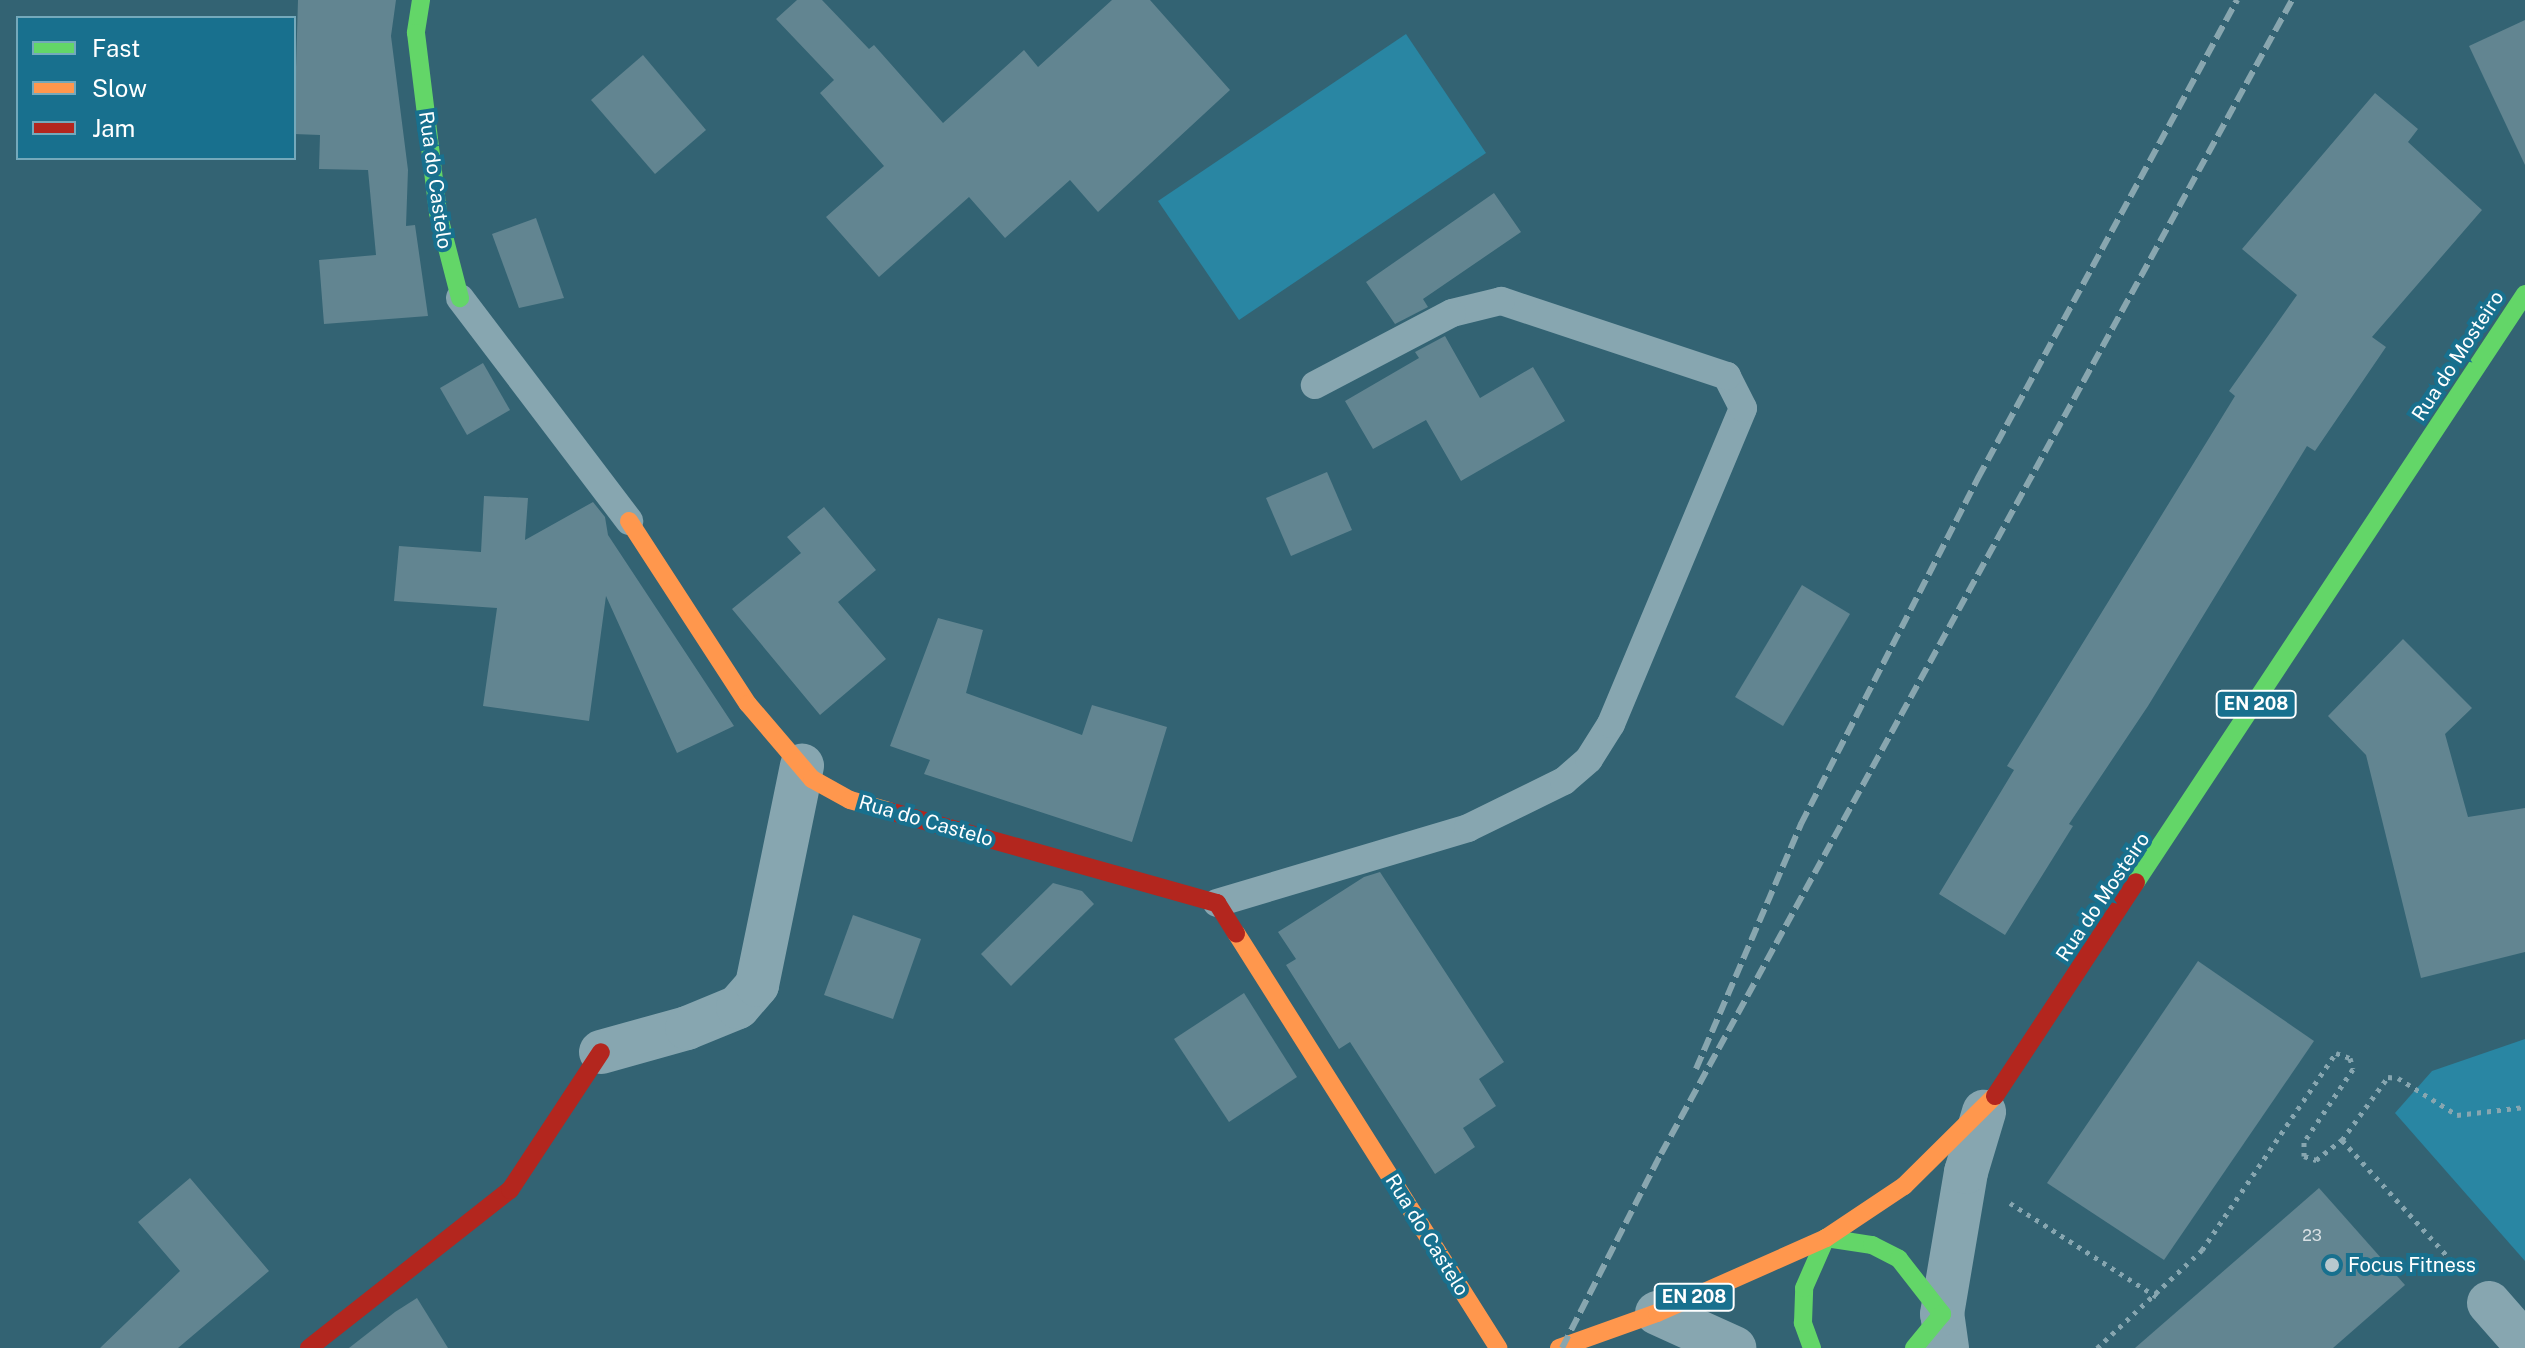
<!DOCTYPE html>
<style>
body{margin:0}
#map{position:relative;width:2525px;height:1348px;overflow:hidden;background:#336373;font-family:"Public Sans",sans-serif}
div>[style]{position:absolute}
.green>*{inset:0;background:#2986a3}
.building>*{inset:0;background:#628591}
.path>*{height:5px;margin-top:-2.5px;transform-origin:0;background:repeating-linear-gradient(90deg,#87a6b0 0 4px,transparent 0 10px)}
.lane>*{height:28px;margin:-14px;padding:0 14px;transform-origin:14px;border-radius:14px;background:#87a6b0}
.street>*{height:44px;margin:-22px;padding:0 22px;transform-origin:22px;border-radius:22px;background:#87a6b0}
.fast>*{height:18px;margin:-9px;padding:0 9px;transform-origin:9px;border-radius:9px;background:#63d668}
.slow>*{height:18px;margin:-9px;padding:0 9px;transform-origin:9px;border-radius:9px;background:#ff974d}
.jam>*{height:18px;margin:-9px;padding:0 9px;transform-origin:9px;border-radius:9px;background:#b3261e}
.rail>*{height:6px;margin-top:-3px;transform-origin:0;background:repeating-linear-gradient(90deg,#88a6af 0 14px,transparent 0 20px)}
.dots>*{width:22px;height:22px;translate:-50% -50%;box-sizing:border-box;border:4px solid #18708e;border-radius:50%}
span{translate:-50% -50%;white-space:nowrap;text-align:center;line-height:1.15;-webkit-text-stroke:8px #18708e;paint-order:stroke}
.number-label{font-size:16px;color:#d8e0e4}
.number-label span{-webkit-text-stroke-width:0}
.shield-label span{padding:2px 6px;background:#18708e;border:2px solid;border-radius:6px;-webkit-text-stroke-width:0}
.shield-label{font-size:18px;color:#fff;font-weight:700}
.street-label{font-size:20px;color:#fff}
.poi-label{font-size:20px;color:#fff}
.left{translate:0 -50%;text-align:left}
.legend{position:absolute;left:16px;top:16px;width:280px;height:144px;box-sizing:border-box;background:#18708e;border:2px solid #74a9bb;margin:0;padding:10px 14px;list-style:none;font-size:24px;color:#fff}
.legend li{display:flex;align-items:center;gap:16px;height:40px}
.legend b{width:40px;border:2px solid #74a9bb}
</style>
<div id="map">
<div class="green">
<i style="clip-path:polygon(1406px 34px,1486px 153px,1239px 320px,1158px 201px)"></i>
<i style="clip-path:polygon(2525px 1039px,2525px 1261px,2395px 1113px,2432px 1071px)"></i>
</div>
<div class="building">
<i style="clip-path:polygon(298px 0,396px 0,391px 36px,408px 170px,406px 226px,415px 225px,428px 316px,324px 324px,319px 260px,376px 255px,368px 170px,319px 169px,320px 135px,294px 134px)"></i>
<i style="clip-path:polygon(797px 0,822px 0,869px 49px,874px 45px,943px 123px,1024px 50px,1038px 67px,1112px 0,1150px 0,1230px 90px,1098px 212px,1070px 180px,1005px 238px,969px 197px,879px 277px,826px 217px,884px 166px,820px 93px,834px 80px,776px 19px)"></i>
<i style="clip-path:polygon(2525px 20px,2525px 165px,2469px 46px)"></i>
<i style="clip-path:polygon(643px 55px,706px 130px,655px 174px,591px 100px)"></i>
<i style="clip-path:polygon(2375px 93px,2418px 129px,2408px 142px,2482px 210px,2372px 337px,2386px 347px,2315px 451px,2307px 446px,2148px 706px,2069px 824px,2073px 826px,2005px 935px,1939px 894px,2014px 770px,2007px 766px,2235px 396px,2229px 391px,2297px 295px,2242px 249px)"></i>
<i style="clip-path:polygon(1494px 193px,1521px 232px,1423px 299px,1428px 307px,1395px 324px,1366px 282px)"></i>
<i style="clip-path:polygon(536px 218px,564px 298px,519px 308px,492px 234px)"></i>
<i style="clip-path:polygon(1445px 336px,1480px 398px,1533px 367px,1565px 421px,1461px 481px,1426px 420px,1373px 449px,1345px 401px,1419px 358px,1415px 352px)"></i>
<i style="clip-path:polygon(483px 363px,510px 410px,467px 435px,440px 388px)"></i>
<i style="clip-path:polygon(1327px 472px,1352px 530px,1291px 556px,1266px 498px)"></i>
<i style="clip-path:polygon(484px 496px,528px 498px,525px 540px,593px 502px,605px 517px,608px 535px,734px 726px,677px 753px,606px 596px,589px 721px,483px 706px,497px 608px,394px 601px,399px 546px,481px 552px)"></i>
<i style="clip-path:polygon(824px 507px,876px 570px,838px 602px,886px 659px,820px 715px,732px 609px,801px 553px,787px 537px)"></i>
<i style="clip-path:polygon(1802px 585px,1850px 614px,1783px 726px,1735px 697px)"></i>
<i style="clip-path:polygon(938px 618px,983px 630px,966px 693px,1082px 735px,1092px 705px,1167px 727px,1132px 842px,924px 774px,930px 760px,890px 746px)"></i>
<i style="clip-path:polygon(2403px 639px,2472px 708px,2445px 734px,2468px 817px,2525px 808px,2525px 952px,2421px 978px,2366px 755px,2328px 716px)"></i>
<i style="clip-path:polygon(1380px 872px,1504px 1062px,1479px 1079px,1496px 1106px,1463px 1128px,1475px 1147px,1435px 1174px,1350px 1042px,1339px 1049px,1286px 965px,1296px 959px,1278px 932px,1364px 877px)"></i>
<i style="clip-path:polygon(1053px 883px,1082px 891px,1094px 904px,1011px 986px,981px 954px)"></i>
<i style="clip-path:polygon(853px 915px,921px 939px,893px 1019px,824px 995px)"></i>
<i style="clip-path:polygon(2198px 961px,2314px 1041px,2164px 1260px,2047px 1183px)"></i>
<i style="clip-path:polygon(1244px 993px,1297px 1077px,1229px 1122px,1174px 1039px)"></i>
<i style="clip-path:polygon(190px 1178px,269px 1271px,178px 1348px,100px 1348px,180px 1271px,138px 1222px)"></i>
<i style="clip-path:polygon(2319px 1188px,2405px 1285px,2333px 1348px,2135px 1348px)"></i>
<i style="clip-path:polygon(417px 1298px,448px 1348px,349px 1348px,395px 1312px)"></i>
</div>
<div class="path">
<i style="left:2342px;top:1140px;width:78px;rotate:-53.9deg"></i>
<i style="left:2388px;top:1077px;width:10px;rotate:6deg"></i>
<i style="left:2398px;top:1078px;width:70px;rotate:32.1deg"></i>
<i style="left:2457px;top:1115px;width:68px;rotate:-6.7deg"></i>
<i style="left:2010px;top:1203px;width:174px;rotate:32.6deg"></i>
<i style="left:2097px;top:1348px;width:144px;rotate:-43deg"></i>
<i style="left:2202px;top:1250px;width:238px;rotate:-55.8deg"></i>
<i style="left:2336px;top:1053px;width:15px;rotate:20deg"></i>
<i style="left:2350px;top:1058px;width:11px;rotate:75deg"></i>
<i style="left:2353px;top:1069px;width:88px;rotate:123.9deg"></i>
<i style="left:2304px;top:1142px;width:14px;rotate:90deg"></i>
<i style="left:2304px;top:1156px;width:13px;rotate:18deg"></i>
<i style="left:2316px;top:1160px;width:33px;rotate:-38deg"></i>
<i style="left:2342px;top:1140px;width:171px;rotate:47.8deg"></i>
</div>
<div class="lane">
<i style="left:460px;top:298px;width:280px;rotate:52.8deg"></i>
<i style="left:1217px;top:903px;width:262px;rotate:-16.6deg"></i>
<i style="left:1468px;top:828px;width:107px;rotate:-26.1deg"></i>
<i style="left:1564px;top:781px;width:33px;rotate:-41deg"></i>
<i style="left:1589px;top:759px;width:41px;rotate:-57.8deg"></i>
<i style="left:1611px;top:724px;width:342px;rotate:-67.3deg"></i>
<i style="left:1743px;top:408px;width:36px;rotate:-117deg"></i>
<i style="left:1727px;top:376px;width:238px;rotate:-161.6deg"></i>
<i style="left:1501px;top:301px;width:50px;rotate:166.2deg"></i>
<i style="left:1452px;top:313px;width:155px;rotate:152.3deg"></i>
</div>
<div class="street">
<i style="left:601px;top:1052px;width:89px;rotate:-15.6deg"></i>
<i style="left:687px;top:1028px;width:55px;rotate:-22.4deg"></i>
<i style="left:738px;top:1007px;width:29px;rotate:-49deg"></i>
<i style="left:757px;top:985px;width:224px;rotate:-78.4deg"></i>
<i style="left:2489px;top:1303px;width:55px;rotate:48.7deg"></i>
<i style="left:1657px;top:1313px;width:85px;rotate:24.4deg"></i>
<i style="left:1947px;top:1348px;width:34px;rotate:-98deg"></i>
<i style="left:1942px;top:1314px;width:144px;rotate:-80.4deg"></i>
<i style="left:1966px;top:1172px;width:63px;rotate:-73.3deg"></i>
</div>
<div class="fast">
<i style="left:421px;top:0;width:33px;rotate:99deg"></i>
<i style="left:416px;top:33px;width:181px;rotate:83deg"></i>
<i style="left:438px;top:213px;width:88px;rotate:75.5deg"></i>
<i style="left:2136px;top:882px;width:705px;rotate:-56.51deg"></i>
<i style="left:1812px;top:1348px;width:27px;rotate:-110deg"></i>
<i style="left:1803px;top:1323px;width:35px;rotate:-88deg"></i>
<i style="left:1804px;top:1288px;width:55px;rotate:-66.3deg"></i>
<i style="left:1826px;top:1238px;width:47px;rotate:8.7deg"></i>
<i style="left:1872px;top:1245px;width:30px;rotate:27deg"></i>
<i style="left:1899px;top:1259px;width:70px;rotate:52deg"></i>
<i style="left:1942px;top:1314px;width:44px;rotate:129.5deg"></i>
</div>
<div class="slow">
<i style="left:629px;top:521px;width:218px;rotate:57deg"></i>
<i style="left:748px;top:704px;width:99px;rotate:49.5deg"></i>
<i style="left:812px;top:779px;width:43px;rotate:28.9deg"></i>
<i style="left:850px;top:800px;width:41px;rotate:15.8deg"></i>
<i style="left:1236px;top:933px;width:491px;rotate:57.7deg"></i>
<i style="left:1559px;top:1348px;width:104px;rotate:-19.7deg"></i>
<i style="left:1657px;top:1313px;width:185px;rotate:-23.9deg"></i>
<i style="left:1826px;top:1238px;width:94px;rotate:-33.7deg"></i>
<i style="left:1904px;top:1186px;width:128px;rotate:-44.7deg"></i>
</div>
<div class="jam">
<i style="left:889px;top:811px;width:341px;rotate:15.7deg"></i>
<i style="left:1217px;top:903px;width:36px;rotate:58deg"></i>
<i style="left:1995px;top:1096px;width:256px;rotate:-56.6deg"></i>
<i style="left:309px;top:1348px;width:256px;rotate:-38.2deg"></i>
<i style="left:510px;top:1190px;width:165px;rotate:-56.6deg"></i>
</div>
<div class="rail">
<i style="left:1696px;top:1069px;width:267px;rotate:-66.8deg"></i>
<i style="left:1801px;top:824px;width:389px;rotate:-62.9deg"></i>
<i style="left:1978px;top:478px;width:544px;rotate:-61.55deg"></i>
<i style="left:1562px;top:1348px;width:218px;rotate:-63deg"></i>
<i style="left:1661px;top:1154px;width:1315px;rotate:-61.33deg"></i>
</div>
<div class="dots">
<i style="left:2332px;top:1265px;background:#b8c8ce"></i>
</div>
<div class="number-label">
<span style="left:2312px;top:1236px">23</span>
</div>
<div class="shield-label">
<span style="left:2256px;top:704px">EN 208</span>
<span style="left:1694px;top:1297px">EN 208</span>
</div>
<div class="street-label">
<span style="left:435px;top:180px;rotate:82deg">Rua do Castelo</span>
<span style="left:2458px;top:356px;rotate:-57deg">Rua do Mosteiro</span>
<span style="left:926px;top:821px;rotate:16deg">Rua do Castelo</span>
<span style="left:2103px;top:897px;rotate:-56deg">Rua do Mosteiro</span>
<span style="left:1427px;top:1235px;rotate:58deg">Rua do Castelo</span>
</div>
<div class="poi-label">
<span class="left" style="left:2348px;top:1265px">Focus Fitness</span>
</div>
<ul class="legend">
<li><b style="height:10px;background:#63d668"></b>Fast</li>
<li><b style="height:10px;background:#ff974d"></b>Slow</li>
<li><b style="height:10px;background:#b3261e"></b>Jam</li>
</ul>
</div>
